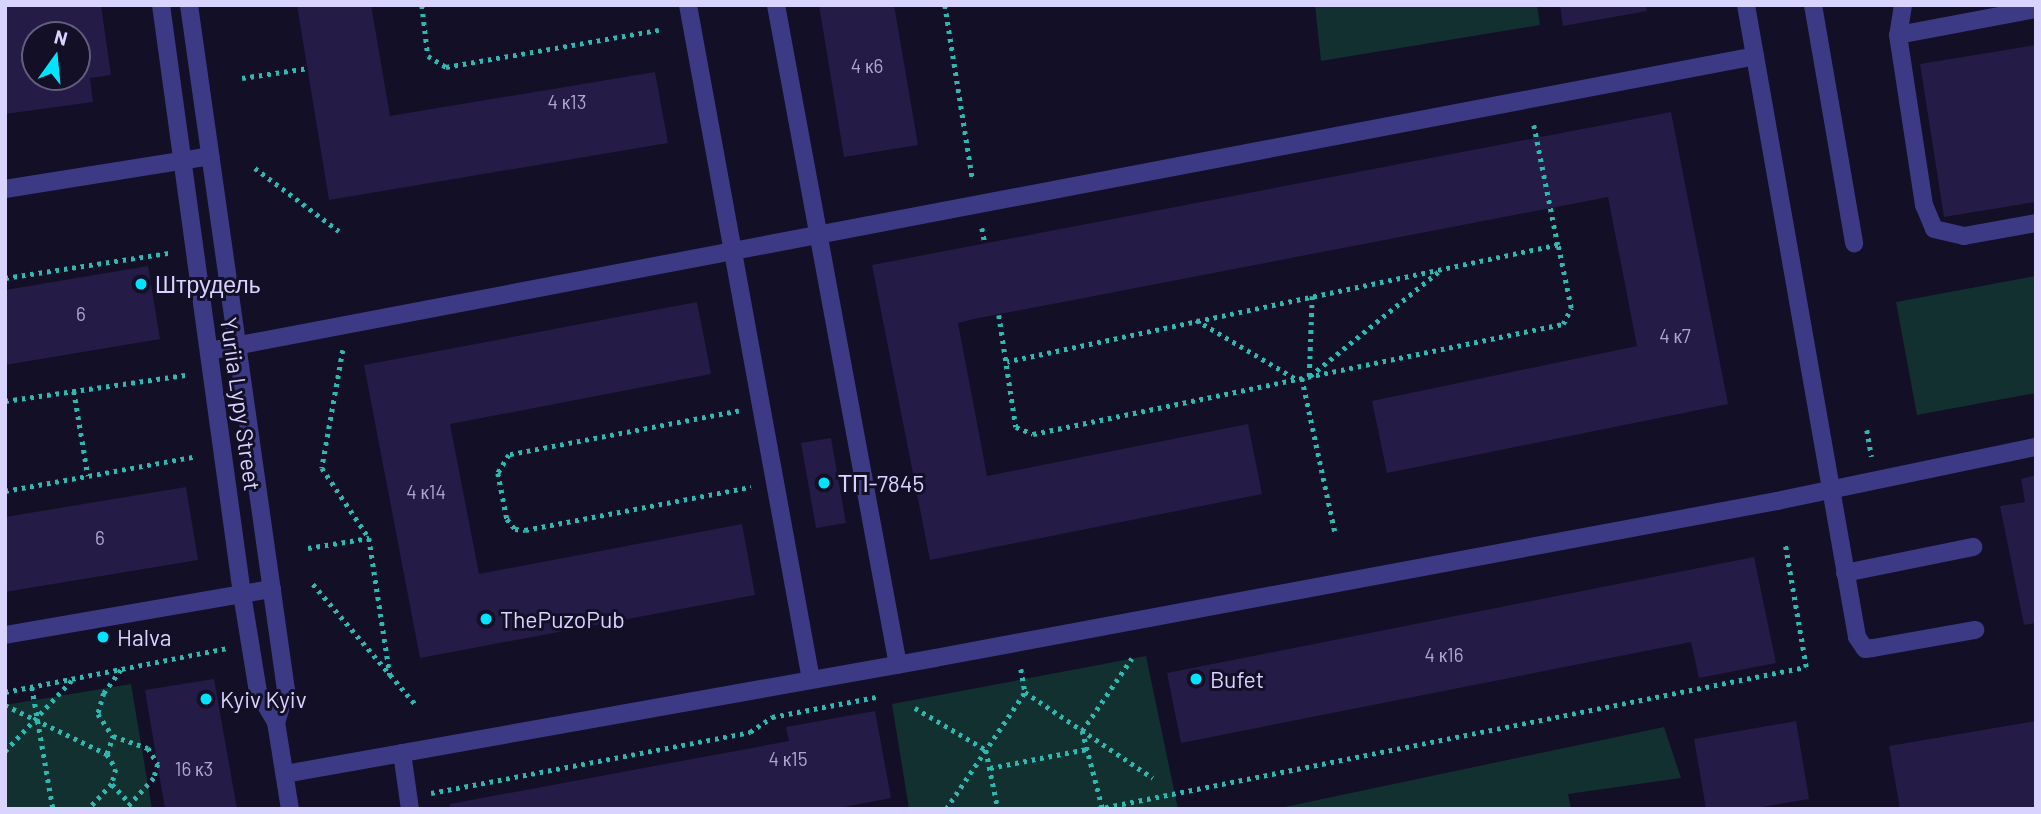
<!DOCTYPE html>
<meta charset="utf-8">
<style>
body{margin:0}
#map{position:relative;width:2041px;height:814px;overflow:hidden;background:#130f26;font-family:Barlow,sans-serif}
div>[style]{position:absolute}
.green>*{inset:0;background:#12302f}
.building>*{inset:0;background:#241b47}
.path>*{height:4.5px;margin-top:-2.25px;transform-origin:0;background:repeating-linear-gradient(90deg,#2fb8b0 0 3.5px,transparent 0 8.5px)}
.minor>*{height:18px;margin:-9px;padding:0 9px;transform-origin:9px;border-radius:9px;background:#3d3a85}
.dots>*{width:19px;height:19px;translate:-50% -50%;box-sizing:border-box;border:4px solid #130f26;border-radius:50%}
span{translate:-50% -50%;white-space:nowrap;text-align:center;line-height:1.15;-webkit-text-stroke:6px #130f26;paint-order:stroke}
.number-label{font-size:19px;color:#aca6d1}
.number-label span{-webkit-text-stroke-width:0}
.poi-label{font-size:23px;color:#d9d4ff}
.left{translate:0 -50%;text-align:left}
.street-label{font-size:23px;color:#d9d4ff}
.frame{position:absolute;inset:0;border:7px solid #d9d4ff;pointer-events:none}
.north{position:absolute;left:21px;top:21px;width:70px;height:70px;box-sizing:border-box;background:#130f26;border:2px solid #625e7d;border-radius:50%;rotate:15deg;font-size:19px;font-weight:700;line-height:28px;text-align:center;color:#d9d4ff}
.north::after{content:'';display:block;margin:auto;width:24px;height:32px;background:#00e5ff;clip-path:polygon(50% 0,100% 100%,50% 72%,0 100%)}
</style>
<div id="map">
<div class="green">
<i style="clip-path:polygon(1315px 5px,1537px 5px,1540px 25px,1321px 61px)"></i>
<i style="clip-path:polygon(2036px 276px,2036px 393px,1917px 415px,1896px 302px)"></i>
<i style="clip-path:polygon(1146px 656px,1178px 809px,909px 809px,892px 704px)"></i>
<i style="clip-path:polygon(131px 684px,152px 809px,5px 809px,5px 705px)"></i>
<i style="clip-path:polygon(1664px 727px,1681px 778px,1568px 794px,1571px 809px,1275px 809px)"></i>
</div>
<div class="building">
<i style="clip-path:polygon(evenodd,5px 5px,101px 5px,111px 75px,90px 78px,93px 102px,5px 114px,5px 5px,35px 35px,77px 35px,77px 77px,35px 77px,35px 35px)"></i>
<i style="clip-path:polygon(297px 5px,371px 5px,390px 116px,655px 72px,668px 143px,329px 200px)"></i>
<i style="clip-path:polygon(819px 5px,894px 5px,918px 145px,844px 157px)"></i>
<i style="clip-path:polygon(1560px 5px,1646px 5px,1647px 11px,1563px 26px)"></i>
<i style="clip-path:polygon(2036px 45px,2036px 202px,1944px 217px,1920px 64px)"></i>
<i style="clip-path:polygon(1671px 112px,1728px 404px,1387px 473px,1372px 401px,1637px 346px,1608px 197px,974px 319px,958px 323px,987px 476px,1248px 424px,1262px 494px,930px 560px,872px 265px)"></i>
<i style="clip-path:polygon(148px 266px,160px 339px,5px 365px,5px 290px)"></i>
<i style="clip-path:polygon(697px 302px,711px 374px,450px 424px,479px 574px,742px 524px,755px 595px,420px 658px,364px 365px)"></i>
<i style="clip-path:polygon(831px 438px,846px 523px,816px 528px,801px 443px)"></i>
<i style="clip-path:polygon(2036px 475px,2036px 623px,2024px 625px,2000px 506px,2025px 502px,2021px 479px)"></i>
<i style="clip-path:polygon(186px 487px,198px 560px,5px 592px,5px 517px)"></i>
<i style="clip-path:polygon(1754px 557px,1776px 663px,1699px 678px,1691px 642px,1181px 743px,1167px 673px)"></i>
<i style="clip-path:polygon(214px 679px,237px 809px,165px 809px,145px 690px)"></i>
<i style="clip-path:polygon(875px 711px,891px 798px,834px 809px,450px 809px,450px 804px,789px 741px,786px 727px)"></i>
<i style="clip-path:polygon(1796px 721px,1809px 799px,1751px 809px,1706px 809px,1694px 739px)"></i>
<i style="clip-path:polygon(2036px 721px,2036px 809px,1900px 809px,1889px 746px)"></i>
</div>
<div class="path">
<i style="left:422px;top:5px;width:51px;rotate:83.3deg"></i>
<i style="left:428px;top:56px;width:21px;rotate:31deg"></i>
<i style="left:446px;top:67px;width:216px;rotate:-9.9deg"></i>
<i style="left:945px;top:5px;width:178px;rotate:81deg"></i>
<i style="left:242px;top:78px;width:67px;rotate:-8.6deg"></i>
<i style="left:1534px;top:125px;width:122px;rotate:78.7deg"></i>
<i style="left:255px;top:168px;width:105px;rotate:36.9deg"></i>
<i style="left:982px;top:228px;width:15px;rotate:79deg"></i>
<i style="left:5px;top:278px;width:166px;rotate:-8.7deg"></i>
<i style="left:999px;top:315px;width:113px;rotate:81.4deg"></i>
<i style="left:1016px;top:427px;width:18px;rotate:22deg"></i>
<i style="left:1033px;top:434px;width:541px;rotate:-11.73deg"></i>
<i style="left:1563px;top:324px;width:18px;rotate:-63deg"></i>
<i style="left:1571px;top:308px;width:64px;rotate:-101.7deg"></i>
<i style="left:1558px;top:245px;width:563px;rotate:168.01deg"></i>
<i style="left:1196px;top:320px;width:116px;rotate:30.5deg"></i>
<i style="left:343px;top:350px;width:120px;rotate:100.1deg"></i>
<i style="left:322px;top:468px;width:84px;rotate:56.1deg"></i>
<i style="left:369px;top:538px;width:139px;rotate:81.3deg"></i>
<i style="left:1309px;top:376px;width:80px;rotate:-87.9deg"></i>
<i style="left:1310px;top:376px;width:166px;rotate:-39.1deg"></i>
<i style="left:1302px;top:378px;width:157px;rotate:77.9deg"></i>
<i style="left:74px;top:391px;width:86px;rotate:80.6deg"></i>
<i style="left:5px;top:401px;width:182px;rotate:-8.2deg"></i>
<i style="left:739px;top:411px;width:234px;rotate:169.2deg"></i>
<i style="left:509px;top:455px;width:21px;rotate:121deg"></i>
<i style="left:498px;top:473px;width:47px;rotate:78.9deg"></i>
<i style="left:507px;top:519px;width:13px;rotate:51deg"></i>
<i style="left:515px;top:529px;width:10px;rotate:6deg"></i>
<i style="left:525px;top:530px;width:230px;rotate:-10.8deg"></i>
<i style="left:1867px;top:430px;width:27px;rotate:80deg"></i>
<i style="left:5px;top:491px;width:195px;rotate:-10.3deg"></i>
<i style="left:308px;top:548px;width:62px;rotate:-9.3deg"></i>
<i style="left:313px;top:584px;width:157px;rotate:49.6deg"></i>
<i style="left:1021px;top:669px;width:23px;rotate:80deg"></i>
<i style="left:121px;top:670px;width:29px;rotate:126deg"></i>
<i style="left:104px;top:693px;width:22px;rotate:106deg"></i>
<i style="left:98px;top:714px;width:27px;rotate:56deg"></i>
<i style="left:113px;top:736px;width:37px;rotate:19deg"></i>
<i style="left:148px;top:748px;width:19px;rotate:58deg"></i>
<i style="left:158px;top:764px;width:15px;rotate:106deg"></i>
<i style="left:154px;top:778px;width:42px;rotate:132.1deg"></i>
<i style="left:32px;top:687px;width:124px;rotate:80.2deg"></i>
<i style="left:5px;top:692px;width:226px;rotate:-11.2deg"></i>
<i style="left:5px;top:705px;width:113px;rotate:25.7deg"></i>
<i style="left:107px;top:754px;width:17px;rotate:59deg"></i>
<i style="left:116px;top:769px;width:16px;rotate:105deg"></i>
<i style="left:112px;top:784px;width:34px;rotate:133deg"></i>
<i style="left:915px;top:708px;width:82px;rotate:30.6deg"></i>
<i style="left:986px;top:750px;width:60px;rotate:78.5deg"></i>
<i style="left:5px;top:751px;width:98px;rotate:-46.7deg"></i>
<i style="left:107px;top:754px;width:19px;rotate:-72deg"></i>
<i style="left:990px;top:768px;width:99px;rotate:-11.1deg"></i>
<i style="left:112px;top:784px;width:25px;rotate:47deg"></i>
<i style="left:431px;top:793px;width:325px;rotate:-10.8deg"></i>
<i style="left:750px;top:732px;width:27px;rotate:-34deg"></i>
<i style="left:772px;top:717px;width:106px;rotate:-10.9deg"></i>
<i style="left:1102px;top:808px;width:80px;rotate:-104.6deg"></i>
<i style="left:1082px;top:731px;width:88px;rotate:-55.6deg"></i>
<i style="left:946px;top:809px;width:141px;rotate:-56deg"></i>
<i style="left:1025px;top:692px;width:154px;rotate:33.9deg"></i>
<i style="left:1097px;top:809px;width:723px;rotate:-11.33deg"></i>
<i style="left:1806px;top:667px;width:125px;rotate:-99.7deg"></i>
</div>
<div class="minor">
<i style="left:161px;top:5px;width:595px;rotate:82.17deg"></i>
<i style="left:242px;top:594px;width:99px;rotate:80.7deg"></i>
<i style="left:258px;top:692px;width:35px;rotate:59deg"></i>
<i style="left:276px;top:722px;width:88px;rotate:80.9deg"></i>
<i style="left:189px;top:5px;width:692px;rotate:81.94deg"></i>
<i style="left:286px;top:690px;width:34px;rotate:107deg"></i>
<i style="left:688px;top:5px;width:686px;rotate:79.67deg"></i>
<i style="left:776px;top:5px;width:671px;rotate:79.53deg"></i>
<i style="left:1746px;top:5px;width:52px;rotate:80deg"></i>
<i style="left:1813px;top:5px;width:242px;rotate:80.2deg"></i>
<i style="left:1903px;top:5px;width:30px;rotate:99deg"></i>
<i style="left:1898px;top:35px;width:140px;rotate:-10.7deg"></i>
<i style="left:1898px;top:35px;width:172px;rotate:81.3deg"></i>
<i style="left:1924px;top:205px;width:26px;rotate:67deg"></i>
<i style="left:1934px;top:229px;width:31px;rotate:13deg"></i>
<i style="left:1964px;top:236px;width:73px;rotate:-10.2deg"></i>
<i style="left:5px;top:189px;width:208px;rotate:-9.1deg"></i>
<i style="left:209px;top:351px;width:1574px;rotate:-10.8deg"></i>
<i style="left:1755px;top:56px;width:590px;rotate:80.04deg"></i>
<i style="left:1857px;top:637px;width:14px;rotate:56deg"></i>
<i style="left:1865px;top:649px;width:8px;rotate:-7deg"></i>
<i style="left:1873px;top:648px;width:104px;rotate:-10deg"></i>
<i style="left:1845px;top:573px;width:131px;rotate:-11.5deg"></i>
<i style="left:5px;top:635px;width:271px;rotate:-9.8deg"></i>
<i style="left:402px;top:753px;width:57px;rotate:81.9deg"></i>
<i style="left:285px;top:774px;width:660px;rotate:-10.12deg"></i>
<i style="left:935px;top:658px;width:857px;rotate:-10.56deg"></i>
<i style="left:1777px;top:501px;width:265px;rotate:-11.8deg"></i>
</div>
<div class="dots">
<i style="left:141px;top:284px;background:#00e5ff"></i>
<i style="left:824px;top:483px;background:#00e5ff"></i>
<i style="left:486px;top:619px;background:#00e5ff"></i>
<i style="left:103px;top:637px;background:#00e5ff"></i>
<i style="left:1196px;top:679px;background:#00e5ff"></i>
<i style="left:206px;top:699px;background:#00e5ff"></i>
</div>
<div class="number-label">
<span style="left:867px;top:66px">4 к6</span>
<span style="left:567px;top:102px">4 к13</span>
<span style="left:81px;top:314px">6</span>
<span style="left:1675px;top:336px">4 к7</span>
<span style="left:426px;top:492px">4 к14</span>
<span style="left:100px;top:538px">6</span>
<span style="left:1444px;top:655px">4 к16</span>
<span style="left:788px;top:759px">4 к15</span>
<span style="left:194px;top:769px">16 к3</span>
</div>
<div class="poi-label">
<span class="left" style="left:155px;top:284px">Штрудель</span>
<span class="left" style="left:838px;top:483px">ТП-7845</span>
<span class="left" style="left:500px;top:619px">ThePuzoPub</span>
<span class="left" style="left:117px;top:637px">Halva</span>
<span class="left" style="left:1210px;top:679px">Bufet</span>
<span class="left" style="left:220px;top:699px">Kyiv Kyiv</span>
</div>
<div class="street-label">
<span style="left:241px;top:404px;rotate:82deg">Yuriia Lypy Street</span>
</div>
<div class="frame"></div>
<div class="north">N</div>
</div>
